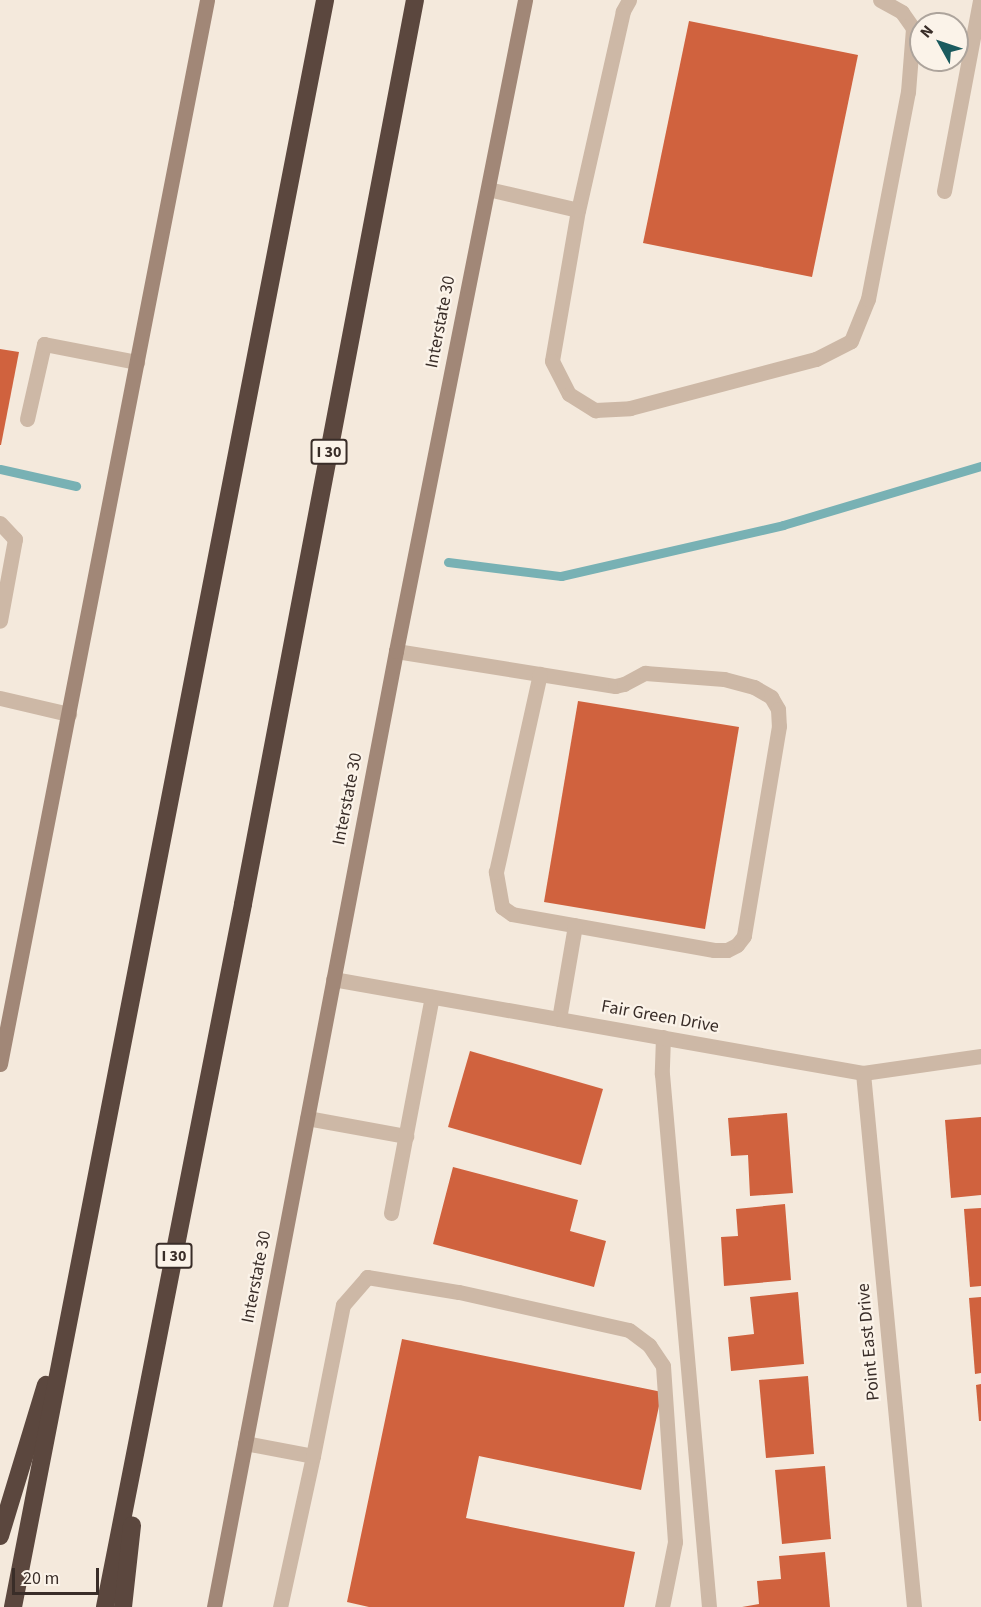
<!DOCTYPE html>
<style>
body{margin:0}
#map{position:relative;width:981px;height:1607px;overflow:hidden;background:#f4e9dc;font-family:"Source Sans 3",sans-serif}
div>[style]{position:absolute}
.stream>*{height:9px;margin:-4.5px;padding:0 4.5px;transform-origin:4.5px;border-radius:4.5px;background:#78b1b4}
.building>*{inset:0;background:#d0623e}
.lane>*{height:15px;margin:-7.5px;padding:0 7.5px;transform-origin:7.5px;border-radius:7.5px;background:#cdb8a6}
.street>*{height:15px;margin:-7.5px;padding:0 7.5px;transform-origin:7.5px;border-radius:7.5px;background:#cdb8a6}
.secondary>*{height:15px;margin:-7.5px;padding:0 7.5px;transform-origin:7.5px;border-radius:7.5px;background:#a18777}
.highway>*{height:18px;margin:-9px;padding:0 9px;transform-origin:9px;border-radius:9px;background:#5b473e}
span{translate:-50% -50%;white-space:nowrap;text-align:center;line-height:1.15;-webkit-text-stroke:4.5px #fbf3e9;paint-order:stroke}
.shield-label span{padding:2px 4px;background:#fbf3e9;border:2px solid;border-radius:4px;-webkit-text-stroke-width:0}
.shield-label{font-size:16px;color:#392d28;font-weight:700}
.street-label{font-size:18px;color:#392d28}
.north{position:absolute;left:909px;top:12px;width:60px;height:60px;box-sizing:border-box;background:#fbf3e9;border:2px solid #ada49c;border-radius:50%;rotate:310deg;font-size:16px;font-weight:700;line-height:24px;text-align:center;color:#392d28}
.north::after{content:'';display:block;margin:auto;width:21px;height:27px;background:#1a5a5e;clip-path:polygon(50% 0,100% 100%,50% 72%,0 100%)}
.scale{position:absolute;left:12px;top:1568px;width:87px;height:27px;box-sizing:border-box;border:3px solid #392d28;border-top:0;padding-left:8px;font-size:18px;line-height:21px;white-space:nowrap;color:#392d28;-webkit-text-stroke:4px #fbf3e9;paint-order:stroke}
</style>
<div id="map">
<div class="stream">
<i style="left:0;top:469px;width:78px;rotate:12.6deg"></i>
<i style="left:448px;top:562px;width:114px;rotate:7.1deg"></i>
<i style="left:561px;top:576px;width:228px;rotate:-12.9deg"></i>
<i style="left:783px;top:525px;width:207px;rotate:-16.6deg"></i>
</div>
<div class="building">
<i style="clip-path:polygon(689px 21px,858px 55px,812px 277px,643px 243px)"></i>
<i style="clip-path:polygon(0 349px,19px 352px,1px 445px,0 445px)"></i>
<i style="clip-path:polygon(578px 701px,739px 727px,705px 929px,544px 902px)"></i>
<i style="clip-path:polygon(470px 1051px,603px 1089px,581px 1165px,448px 1127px)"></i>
<i style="clip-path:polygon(787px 1113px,793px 1193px,750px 1196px,748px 1155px,731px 1156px,728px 1118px)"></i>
<i style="clip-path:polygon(981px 1117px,981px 1195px,951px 1198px,945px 1120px)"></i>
<i style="clip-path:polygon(453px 1167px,578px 1200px,570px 1231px,606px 1241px,594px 1287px,433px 1244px)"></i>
<i style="clip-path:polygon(785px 1204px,791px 1280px,724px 1286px,721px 1237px,738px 1236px,736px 1209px)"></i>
<i style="clip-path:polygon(981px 1208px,981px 1286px,970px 1287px,964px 1209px)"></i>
<i style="clip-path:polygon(798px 1292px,804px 1364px,731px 1371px,728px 1337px,754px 1334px,750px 1297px)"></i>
<i style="clip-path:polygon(981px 1297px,981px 1373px,975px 1374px,969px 1298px)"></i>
<i style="clip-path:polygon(402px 1339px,662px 1392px,641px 1490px,479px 1456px,466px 1518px,635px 1552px,624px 1607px,369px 1607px,347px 1602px)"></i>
<i style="clip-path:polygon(808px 1376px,814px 1454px,766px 1458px,759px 1380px)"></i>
<i style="clip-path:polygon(981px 1384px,981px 1421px,979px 1421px,976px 1385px)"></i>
<i style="clip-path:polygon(825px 1466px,831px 1539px,782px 1544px,775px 1470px)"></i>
<i style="clip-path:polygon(825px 1552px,830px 1607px,742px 1607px,759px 1604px,757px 1581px,781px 1579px,779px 1556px)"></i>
</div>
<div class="lane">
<i style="left:629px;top:0;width:13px;rotate:119deg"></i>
<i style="left:623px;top:11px;width:204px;rotate:102.7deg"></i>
<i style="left:578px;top:210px;width:153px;rotate:99.8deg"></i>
<i style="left:552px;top:361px;width:37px;rotate:63deg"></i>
<i style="left:569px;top:394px;width:31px;rotate:32deg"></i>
<i style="left:595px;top:410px;width:35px;rotate:-3deg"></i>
<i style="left:630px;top:408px;width:192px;rotate:-14.8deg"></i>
<i style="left:816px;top:359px;width:39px;rotate:-27deg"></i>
<i style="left:851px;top:341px;width:45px;rotate:-68deg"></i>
<i style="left:868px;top:299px;width:211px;rotate:-79.1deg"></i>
<i style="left:908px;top:92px;width:64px;rotate:-85.5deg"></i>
<i style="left:913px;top:28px;width:19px;rotate:-125deg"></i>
<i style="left:902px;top:12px;width:25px;rotate:-151deg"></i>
<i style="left:488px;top:189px;width:92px;rotate:13.1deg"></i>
<i style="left:944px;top:191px;width:194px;rotate:-79.3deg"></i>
<i style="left:27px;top:419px;width:77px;rotate:-77.2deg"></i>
<i style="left:44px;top:344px;width:95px;rotate:11deg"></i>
<i style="left:0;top:523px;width:22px;rotate:47deg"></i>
<i style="left:15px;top:539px;width:83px;rotate:100.4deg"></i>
<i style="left:396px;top:651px;width:222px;rotate:9.1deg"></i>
<i style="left:615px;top:686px;width:9px;rotate:-13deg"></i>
<i style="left:624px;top:684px;width:24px;rotate:-28deg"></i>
<i style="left:645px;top:673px;width:79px;rotate:4.3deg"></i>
<i style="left:724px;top:679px;width:31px;rotate:15deg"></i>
<i style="left:754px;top:687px;width:20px;rotate:30deg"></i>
<i style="left:771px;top:697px;width:14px;rotate:60deg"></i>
<i style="left:778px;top:709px;width:17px;rotate:87deg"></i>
<i style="left:779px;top:726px;width:213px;rotate:99.5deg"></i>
<i style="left:744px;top:936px;width:11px;rotate:128deg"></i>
<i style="left:737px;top:945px;width:11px;rotate:153deg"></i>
<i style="left:727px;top:950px;width:13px;rotate:180deg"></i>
<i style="left:714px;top:950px;width:205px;rotate:-169.9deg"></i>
<i style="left:512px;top:914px;width:12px;rotate:-145deg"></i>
<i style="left:502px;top:907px;width:36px;rotate:-100deg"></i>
<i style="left:496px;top:872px;width:203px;rotate:-77.5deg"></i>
<i style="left:0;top:698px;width:71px;rotate:13.1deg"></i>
<i style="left:559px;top:1019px;width:95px;rotate:-80.3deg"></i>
<i style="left:663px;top:1037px;width:37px;rotate:92deg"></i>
<i style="left:662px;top:1074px;width:535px;rotate:84.96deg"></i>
<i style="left:307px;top:1118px;width:101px;rotate:10.3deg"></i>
<i style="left:391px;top:1213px;width:220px;rotate:-79.3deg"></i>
<i style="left:245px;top:1443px;width:69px;rotate:10.8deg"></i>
<i style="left:313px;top:1456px;width:155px;rotate:102.3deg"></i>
<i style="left:313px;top:1456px;width:154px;rotate:-78.8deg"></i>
<i style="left:343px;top:1305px;width:37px;rotate:-49deg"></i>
<i style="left:367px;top:1277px;width:93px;rotate:9.3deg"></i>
<i style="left:459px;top:1292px;width:174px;rotate:12.6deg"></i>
<i style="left:629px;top:1330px;width:25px;rotate:37deg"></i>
<i style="left:649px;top:1345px;width:25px;rotate:56deg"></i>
<i style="left:663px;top:1366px;width:176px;rotate:86.1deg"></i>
<i style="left:675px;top:1542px;width:66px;rotate:101.3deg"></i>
</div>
<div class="street">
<i style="left:333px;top:979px;width:538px;rotate:10.06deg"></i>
<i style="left:863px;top:1073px;width:119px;rotate:-8.2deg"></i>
<i style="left:863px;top:1073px;width:536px;rotate:84.54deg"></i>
</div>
<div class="secondary">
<i style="left:0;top:1064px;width:1084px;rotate:-78.99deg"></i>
<i style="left:214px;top:1607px;width:973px;rotate:-79.22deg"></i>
<i style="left:396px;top:651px;width:664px;rotate:-78.79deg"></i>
</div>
<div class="highway">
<i style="left:0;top:1536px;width:158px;rotate:-73.1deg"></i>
<i style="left:13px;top:1607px;width:1637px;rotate:-79.01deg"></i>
<i style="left:105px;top:1607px;width:716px;rotate:-78.89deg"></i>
<i style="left:243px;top:904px;width:920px;rotate:-79.23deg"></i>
<i style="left:123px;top:1607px;width:82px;rotate:-83.7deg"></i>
</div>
<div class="shield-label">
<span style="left:329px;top:452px">I 30</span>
<span style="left:174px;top:1256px">I 30</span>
</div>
<div class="street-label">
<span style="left:441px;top:322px;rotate:-79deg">Interstate 30</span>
<span style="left:348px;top:799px;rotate:-79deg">Interstate 30</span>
<span style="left:660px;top:1017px;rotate:10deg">Fair Green Drive</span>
<span style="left:257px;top:1277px;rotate:-79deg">Interstate 30</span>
<span style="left:869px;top:1342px;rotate:-95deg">Point East Drive</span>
</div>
<div class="north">N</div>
<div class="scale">20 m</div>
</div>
